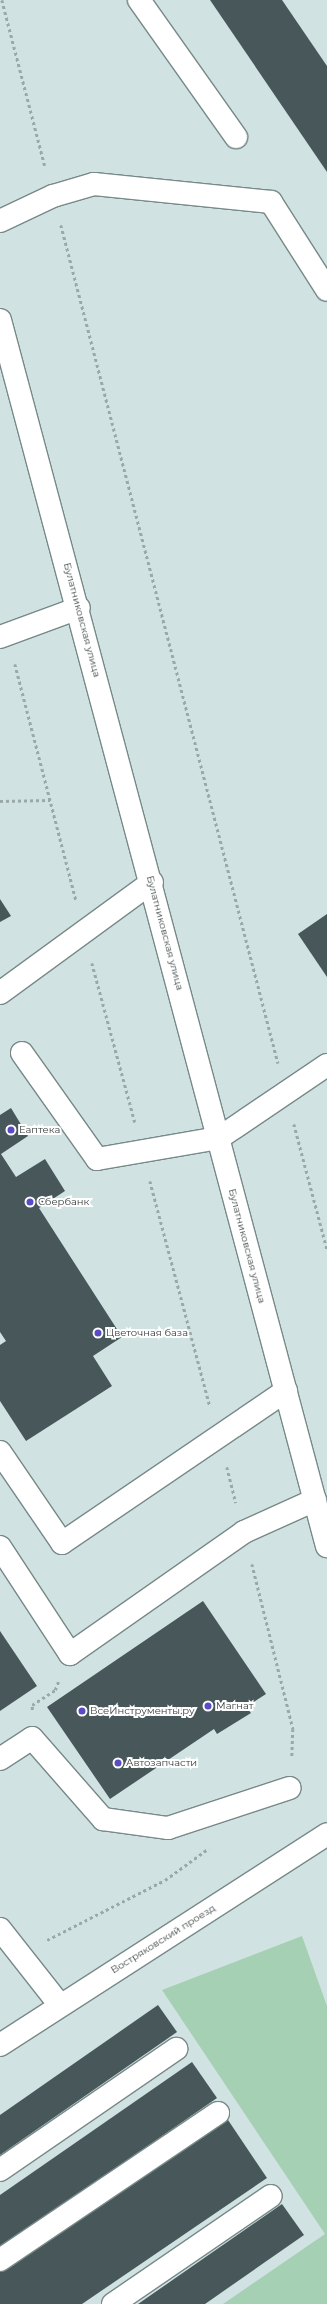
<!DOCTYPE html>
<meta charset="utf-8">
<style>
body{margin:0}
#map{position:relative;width:327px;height:2304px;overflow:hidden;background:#d0e3e2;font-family:Montserrat,sans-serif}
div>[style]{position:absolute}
.green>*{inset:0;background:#a6d0b4}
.building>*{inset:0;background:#47575a}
.path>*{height:2.5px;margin-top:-1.25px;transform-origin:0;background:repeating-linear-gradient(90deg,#9aa9a8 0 3px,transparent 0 6px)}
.roads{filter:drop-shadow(1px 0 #778988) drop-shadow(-1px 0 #778988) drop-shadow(0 1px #778988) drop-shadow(0 -1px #778988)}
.minor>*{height:22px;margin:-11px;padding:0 11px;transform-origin:11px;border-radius:11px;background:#fff}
.dots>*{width:11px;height:11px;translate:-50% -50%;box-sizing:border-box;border:2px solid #fff;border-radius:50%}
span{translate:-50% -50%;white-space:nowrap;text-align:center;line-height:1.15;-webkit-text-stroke:4px #fff;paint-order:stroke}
.street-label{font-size:10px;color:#353d3c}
.poi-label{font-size:10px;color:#353d3c}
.left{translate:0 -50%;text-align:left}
</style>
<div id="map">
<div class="green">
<i style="clip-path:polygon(302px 1936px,327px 2006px,327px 2304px,223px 2304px,325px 2234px,162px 1990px)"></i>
</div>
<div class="building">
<i style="clip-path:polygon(210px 0,282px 0,327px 66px,327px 172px)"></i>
<i style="clip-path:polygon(0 899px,11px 916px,0 922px)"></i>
<i style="clip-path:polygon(327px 914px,327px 977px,298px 934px)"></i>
<i style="clip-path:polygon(11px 1108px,28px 1136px,1px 1154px,16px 1177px,45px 1159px,65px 1191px,39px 1208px,122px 1337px,93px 1356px,112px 1386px,26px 1441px,0 1401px,0 1345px,6px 1341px,0 1332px,0 1115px)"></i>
<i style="clip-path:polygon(203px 1601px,266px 1694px,246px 1707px,251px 1713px,217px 1734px,214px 1729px,110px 1799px,47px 1707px)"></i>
<i style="clip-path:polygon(0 1631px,37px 1686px,0 1711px)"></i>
<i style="clip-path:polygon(158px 2005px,177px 2032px,0 2155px,0 2115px)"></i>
<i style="clip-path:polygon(192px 2062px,217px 2098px,0 2248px,0 2195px)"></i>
<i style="clip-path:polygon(226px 2117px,267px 2178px,82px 2304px,0 2304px,0 2272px)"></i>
<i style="clip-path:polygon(282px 2204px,304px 2235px,205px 2304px,138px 2304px)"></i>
</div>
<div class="path">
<i style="left:2px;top:0;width:171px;rotate:75.5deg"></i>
<i style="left:61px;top:225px;width:866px;rotate:75.48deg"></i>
<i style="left:15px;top:664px;width:244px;rotate:75.5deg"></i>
<i style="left:0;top:801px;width:50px;rotate:-1.1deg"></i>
<i style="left:92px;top:963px;width:165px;rotate:74.9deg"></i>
<i style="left:294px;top:1124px;width:129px;rotate:75.2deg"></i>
<i style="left:150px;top:1181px;width:233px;rotate:75.1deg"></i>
<i style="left:227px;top:1467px;width:37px;rotate:76deg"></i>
<i style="left:252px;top:1564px;width:170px;rotate:76deg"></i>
<i style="left:293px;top:1729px;width:29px;rotate:92deg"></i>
<i style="left:32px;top:1710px;width:5px;rotate:-90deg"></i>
<i style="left:32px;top:1705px;width:27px;rotate:-33deg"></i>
<i style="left:55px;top:1690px;width:9px;rotate:-69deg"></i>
<i style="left:47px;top:1940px;width:132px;rotate:-27deg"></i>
<i style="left:165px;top:1880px;width:54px;rotate:-36deg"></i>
</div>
<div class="roads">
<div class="minor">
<i style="left:139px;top:0;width:168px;rotate:54.7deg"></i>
<i style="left:0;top:221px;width:59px;rotate:-25.3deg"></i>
<i style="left:53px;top:196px;width:43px;rotate:-16.3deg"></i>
<i style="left:94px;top:184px;width:178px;rotate:5.8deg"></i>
<i style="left:271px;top:202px;width:104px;rotate:57.5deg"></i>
<i style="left:0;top:320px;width:1269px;rotate:75.07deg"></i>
<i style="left:0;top:637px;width:84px;rotate:-20.2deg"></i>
<i style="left:0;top:993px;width:188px;rotate:-36.1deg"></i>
<i style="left:22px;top:1053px;width:130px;rotate:54.7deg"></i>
<i style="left:97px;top:1159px;width:124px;rotate:-9.8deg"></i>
<i style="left:219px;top:1138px;width:130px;rotate:-34.1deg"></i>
<i style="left:0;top:1452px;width:110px;rotate:55.7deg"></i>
<i style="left:62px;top:1543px;width:271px;rotate:-34.2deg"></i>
<i style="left:0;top:1547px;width:128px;rotate:56.8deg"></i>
<i style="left:70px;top:1654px;width:213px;rotate:-35deg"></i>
<i style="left:244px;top:1532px;width:78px;rotate:-24.3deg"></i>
<i style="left:0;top:1759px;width:38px;rotate:-33deg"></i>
<i style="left:32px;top:1738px;width:108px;rotate:48.8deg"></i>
<i style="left:103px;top:1819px;width:66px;rotate:7.9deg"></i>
<i style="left:168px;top:1828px;width:128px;rotate:-18.2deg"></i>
<i style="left:0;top:1929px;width:95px;rotate:51.8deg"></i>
<i style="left:0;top:2045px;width:389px;rotate:-32.8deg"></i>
<i style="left:0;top:2170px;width:214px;rotate:-34.5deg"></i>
<i style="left:0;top:2260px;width:263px;rotate:-34deg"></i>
<i style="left:113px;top:2304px;width:191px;rotate:-34.4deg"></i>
</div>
</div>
<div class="dots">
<i style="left:11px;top:1130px;background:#584bc3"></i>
<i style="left:30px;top:1202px;background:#584bc3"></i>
<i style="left:98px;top:1333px;background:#584bc3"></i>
<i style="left:208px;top:1706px;background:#584bc3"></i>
<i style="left:82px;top:1711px;background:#584bc3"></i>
<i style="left:118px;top:1763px;background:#584bc3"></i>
</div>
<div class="street-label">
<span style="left:82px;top:620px;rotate:75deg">Булатниковская улица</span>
<span style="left:165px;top:933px;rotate:75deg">Булатниковская улица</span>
<span style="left:247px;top:1246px;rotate:75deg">Булатниковская улица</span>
<span style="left:163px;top:1939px;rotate:-32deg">Востряковский проезд</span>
</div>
<div class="poi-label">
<span class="left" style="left:19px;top:1130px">Еаптека</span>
<span class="left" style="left:38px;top:1202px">Сбербанк</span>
<span class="left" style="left:106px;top:1333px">Цветочная база</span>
<span class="left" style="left:216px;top:1706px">Магнат</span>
<span class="left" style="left:90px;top:1711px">ВсеИнструменты.ру</span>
<span class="left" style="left:126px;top:1763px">Автозапчасти</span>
</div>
</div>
